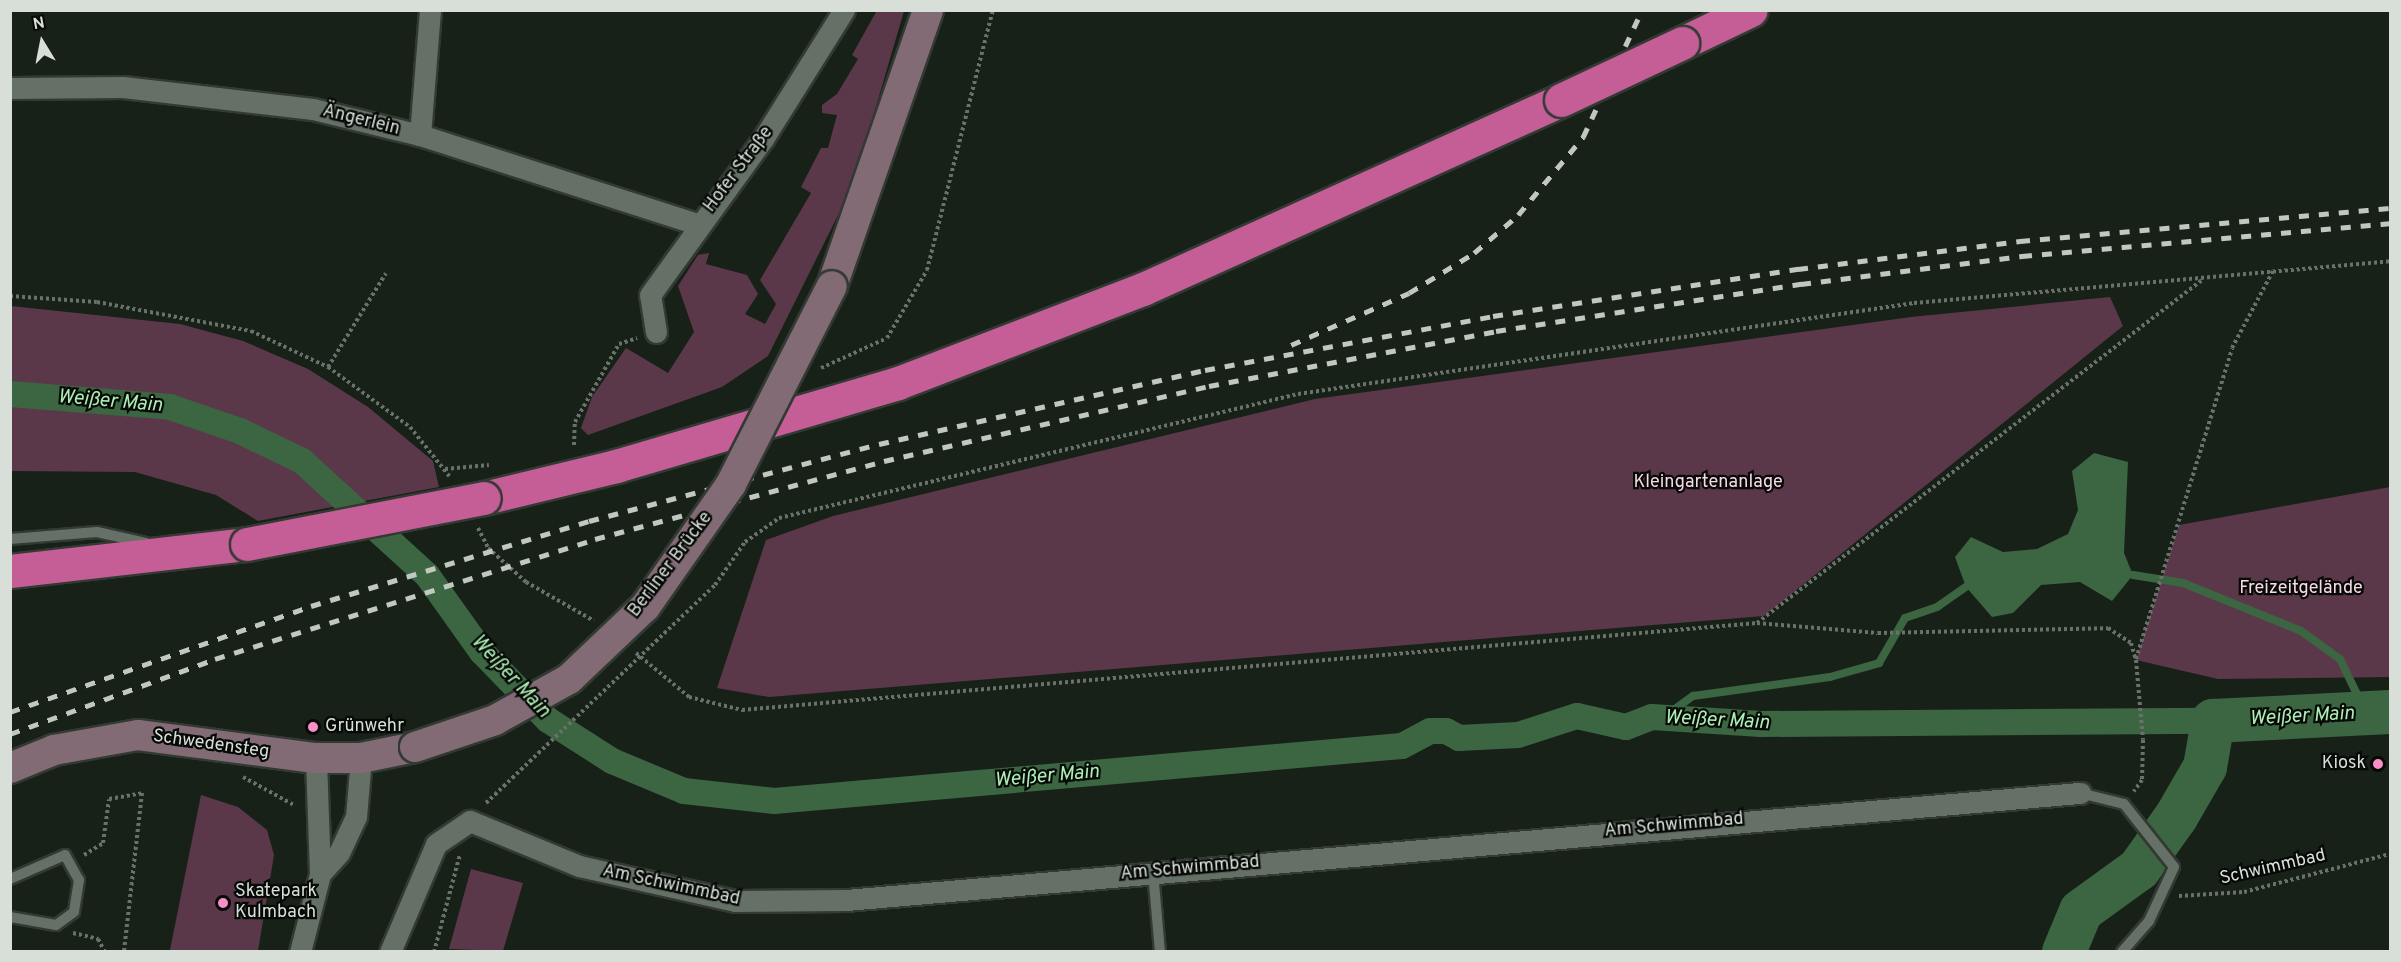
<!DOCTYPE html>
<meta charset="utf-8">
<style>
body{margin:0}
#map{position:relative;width:2401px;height:962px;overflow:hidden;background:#172118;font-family:Overpass,sans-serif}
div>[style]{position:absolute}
.green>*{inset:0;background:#5a3849}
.water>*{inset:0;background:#3c6542}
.stream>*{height:8px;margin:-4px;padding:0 4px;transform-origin:4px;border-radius:4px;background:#3c6542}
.canal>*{height:26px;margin:-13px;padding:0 13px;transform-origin:13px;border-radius:13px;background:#3c6542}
.river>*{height:44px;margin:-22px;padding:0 22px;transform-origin:22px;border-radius:22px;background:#3c6542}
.path>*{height:4px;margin-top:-2px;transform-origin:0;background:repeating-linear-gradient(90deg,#69726a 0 3px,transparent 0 6px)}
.roads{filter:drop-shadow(2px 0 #333933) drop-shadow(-2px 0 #333933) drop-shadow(0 2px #333933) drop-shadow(0 -2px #333933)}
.lane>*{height:10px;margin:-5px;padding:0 5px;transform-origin:5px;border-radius:5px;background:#657066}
.street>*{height:21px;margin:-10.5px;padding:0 10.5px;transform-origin:10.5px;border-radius:10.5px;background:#657066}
.secondary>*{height:30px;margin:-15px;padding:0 15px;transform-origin:15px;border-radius:15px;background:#826b75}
.highway>*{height:33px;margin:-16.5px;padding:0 16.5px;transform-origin:16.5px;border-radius:16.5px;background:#c55e97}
.rail>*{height:4.5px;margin-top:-2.25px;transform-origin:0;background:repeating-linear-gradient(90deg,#c1c8c2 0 10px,transparent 0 20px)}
.bridges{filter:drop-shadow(2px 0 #333933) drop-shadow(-2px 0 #333933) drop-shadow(0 2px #333933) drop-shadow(0 -2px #333933)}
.secondary-bridge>*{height:30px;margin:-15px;padding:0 15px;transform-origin:15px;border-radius:15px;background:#826b75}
.highway-bridge>*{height:33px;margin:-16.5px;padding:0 16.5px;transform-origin:16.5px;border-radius:16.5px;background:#c55e97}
.dots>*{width:16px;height:16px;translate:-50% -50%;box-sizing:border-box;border:3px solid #060906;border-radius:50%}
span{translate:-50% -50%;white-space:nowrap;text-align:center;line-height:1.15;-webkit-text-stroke:4.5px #060906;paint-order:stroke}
.street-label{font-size:18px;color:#d8dfd9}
.park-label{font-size:18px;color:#f8d8e7}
.poi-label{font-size:18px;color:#d8dfd9}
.left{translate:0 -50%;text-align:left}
.right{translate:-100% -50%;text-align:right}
.water-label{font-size:20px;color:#aceeb4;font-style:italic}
.frame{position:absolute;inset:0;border:12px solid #d8dfd9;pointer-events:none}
.north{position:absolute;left:12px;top:12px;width:60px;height:60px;-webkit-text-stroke:4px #060906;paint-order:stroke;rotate:350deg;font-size:16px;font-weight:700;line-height:24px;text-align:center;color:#d8dfd9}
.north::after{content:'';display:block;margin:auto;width:21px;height:27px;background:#d8dfd9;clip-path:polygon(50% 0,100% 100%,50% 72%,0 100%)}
</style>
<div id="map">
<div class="green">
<i style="clip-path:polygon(904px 11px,853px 185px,768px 356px,722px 387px,588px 435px,581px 428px,592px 397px,626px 348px,668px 373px,694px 332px,678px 286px,698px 255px,709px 253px,706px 264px,747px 275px,758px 294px,745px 314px,765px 324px,776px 304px,760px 280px,811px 193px,801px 187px,821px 148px,828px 148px,837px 115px,822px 113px,822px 105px,837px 94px,858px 59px,852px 55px,876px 12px)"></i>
<i style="clip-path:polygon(2110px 297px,2123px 326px,1764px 616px,769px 697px,717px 688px,766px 540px,833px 516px,1315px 399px,1911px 317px)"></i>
<i style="clip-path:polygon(11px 306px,180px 324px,243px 341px,308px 369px,368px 407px,433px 461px,439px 487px,258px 521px,216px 495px,135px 472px,11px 471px)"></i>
<i style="clip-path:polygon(2390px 487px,2390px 677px,2218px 679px,2136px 660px,2179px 525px)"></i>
<i style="clip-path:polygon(201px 795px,238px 807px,267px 830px,274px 855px,258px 951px,170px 950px)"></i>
<i style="clip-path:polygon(471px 869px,523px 883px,503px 951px,449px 949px)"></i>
</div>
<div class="water">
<i style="clip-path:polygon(2094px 453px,2128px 462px,2124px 553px,2133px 575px,2112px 601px,2080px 582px,2041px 585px,2013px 613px,1992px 617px,1966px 587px,1955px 557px,1971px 537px,2003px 552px,2037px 549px,2068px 534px,2078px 510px,2072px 471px)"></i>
</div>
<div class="stream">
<i style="left:2133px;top:575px;width:51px;rotate:9.1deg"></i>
<i style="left:2183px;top:583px;width:127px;rotate:22.1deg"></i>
<i style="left:2301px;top:631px;width:48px;rotate:35.7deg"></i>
<i style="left:2340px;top:659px;width:60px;rotate:64.3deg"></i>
<i style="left:1664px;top:717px;width:36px;rotate:-36deg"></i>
<i style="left:1693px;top:696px;width:138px;rotate:-7.9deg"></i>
<i style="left:1830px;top:677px;width:51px;rotate:-15.9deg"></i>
<i style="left:1879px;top:663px;width:52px;rotate:-60deg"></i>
<i style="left:1905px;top:618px;width:34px;rotate:-19deg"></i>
<i style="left:1937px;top:607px;width:35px;rotate:-35deg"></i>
</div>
<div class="canal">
<i style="left:10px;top:394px;width:161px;rotate:4.6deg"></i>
<i style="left:170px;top:407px;width:74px;rotate:18.9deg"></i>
<i style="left:240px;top:431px;width:69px;rotate:25.8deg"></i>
<i style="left:302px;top:461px;width:169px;rotate:42.4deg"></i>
<i style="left:427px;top:575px;width:95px;rotate:54.5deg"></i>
<i style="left:482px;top:652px;width:95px;rotate:45.9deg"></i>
<i style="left:548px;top:720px;width:76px;rotate:32.6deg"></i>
<i style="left:612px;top:761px;width:78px;rotate:22.6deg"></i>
<i style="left:684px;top:791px;width:91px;rotate:6.3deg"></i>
<i style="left:774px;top:801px;width:630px;rotate:-5.01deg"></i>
<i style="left:1402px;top:746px;width:32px;rotate:-28deg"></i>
<i style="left:1430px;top:731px;width:16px"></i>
<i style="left:1446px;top:731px;width:15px;rotate:28deg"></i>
<i style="left:1459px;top:738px;width:59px;rotate:-2.9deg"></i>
<i style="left:1518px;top:735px;width:62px;rotate:-17.9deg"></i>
<i style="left:1577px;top:716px;width:50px;rotate:12.7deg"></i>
<i style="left:1626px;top:727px;width:28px;rotate:-21deg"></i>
<i style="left:1652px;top:717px;width:109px;rotate:3.7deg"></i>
<i style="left:1761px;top:724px;width:452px;rotate:-0.4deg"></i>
</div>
<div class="river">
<i style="left:2064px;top:952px;width:44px;rotate:-67.5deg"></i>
<i style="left:2081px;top:911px;width:72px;rotate:-35.9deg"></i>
<i style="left:2139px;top:869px;width:64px;rotate:-54.6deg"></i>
<i style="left:2176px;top:817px;width:58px;rotate:-59.9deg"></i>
<i style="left:2205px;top:767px;width:47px;rotate:-80.1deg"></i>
<i style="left:2213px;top:721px;width:177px;rotate:-2.9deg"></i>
</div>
<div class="path">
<i style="left:10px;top:296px;width:87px;rotate:3.9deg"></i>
<i style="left:97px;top:302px;width:157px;rotate:10.7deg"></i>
<i style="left:251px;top:331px;width:85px;rotate:25.1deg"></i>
<i style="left:328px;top:367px;width:102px;rotate:36.2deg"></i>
<i style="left:410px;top:427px;width:64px;rotate:51.3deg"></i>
<i style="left:328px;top:367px;width:110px;rotate:-58.3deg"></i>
<i style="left:821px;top:368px;width:72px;rotate:-24.4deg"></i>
<i style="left:887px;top:338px;width:79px;rotate:-59.5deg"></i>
<i style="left:927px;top:270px;width:268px;rotate:-75.8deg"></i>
<i style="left:574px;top:445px;width:23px;rotate:-88deg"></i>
<i style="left:575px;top:422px;width:90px;rotate:-60.6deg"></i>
<i style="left:619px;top:344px;width:19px;rotate:-18deg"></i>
<i style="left:445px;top:469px;width:44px;rotate:-5.2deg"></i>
<i style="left:478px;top:528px;width:22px;rotate:63deg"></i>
<i style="left:488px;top:548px;width:51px;rotate:41.8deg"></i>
<i style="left:526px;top:582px;width:78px;rotate:29.8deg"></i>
<i style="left:1757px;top:623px;width:121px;rotate:4.7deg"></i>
<i style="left:1878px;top:633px;width:230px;rotate:-1.2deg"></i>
<i style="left:2108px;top:628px;width:27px;rotate:33deg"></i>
<i style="left:2131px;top:643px;width:18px;rotate:74deg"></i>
<i style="left:2136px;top:660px;width:80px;rotate:85deg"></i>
<i style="left:2143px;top:740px;width:40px;rotate:91.4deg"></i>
<i style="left:2142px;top:780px;width:14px;rotate:126deg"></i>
<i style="left:636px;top:653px;width:69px;rotate:39.7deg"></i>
<i style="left:689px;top:697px;width:55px;rotate:13.8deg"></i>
<i style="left:742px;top:710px;width:1019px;rotate:-4.9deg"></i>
<i style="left:1757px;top:623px;width:562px;rotate:-37.62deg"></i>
<i style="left:2136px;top:659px;width:325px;rotate:-72.8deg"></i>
<i style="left:2232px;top:348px;width:87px;rotate:-62deg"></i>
<i style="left:243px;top:777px;width:58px;rotate:28.8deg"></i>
<i style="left:486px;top:803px;width:316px;rotate:-43.6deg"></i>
<i style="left:715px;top:585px;width:52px;rotate:-55.1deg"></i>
<i style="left:745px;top:542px;width:42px;rotate:-35.2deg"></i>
<i style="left:779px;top:518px;width:534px;rotate:-13.44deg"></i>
<i style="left:1298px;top:394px;width:623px;rotate:-8.4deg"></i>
<i style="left:1914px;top:303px;width:478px;rotate:-5deg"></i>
<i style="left:84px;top:855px;width:22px;rotate:-32deg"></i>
<i style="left:103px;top:843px;width:44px;rotate:-82.2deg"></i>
<i style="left:109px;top:799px;width:34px;rotate:-10deg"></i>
<i style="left:142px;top:793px;width:160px;rotate:96.5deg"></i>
<i style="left:2179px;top:896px;width:65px;rotate:-3.5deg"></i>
<i style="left:2244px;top:892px;width:151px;rotate:-14.6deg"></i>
<i style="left:73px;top:933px;width:26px;rotate:13deg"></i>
<i style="left:98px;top:939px;width:15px;rotate:62deg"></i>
<i style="left:434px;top:952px;width:101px;rotate:-75.1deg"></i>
</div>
<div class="roads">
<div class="lane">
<i style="left:10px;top:539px;width:87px;rotate:-4.6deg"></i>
<i style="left:97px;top:532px;width:50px;rotate:12.7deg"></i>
<i style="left:2080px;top:793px;width:45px;rotate:14deg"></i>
<i style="left:2124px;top:804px;width:80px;rotate:51.6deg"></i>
<i style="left:2174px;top:867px;width:60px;rotate:114.8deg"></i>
<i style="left:2149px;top:921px;width:41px;rotate:131.1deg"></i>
<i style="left:1153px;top:872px;width:80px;rotate:85deg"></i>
<i style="left:10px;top:879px;width:60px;rotate:-23.6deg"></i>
<i style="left:65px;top:855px;width:29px;rotate:61deg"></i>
<i style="left:79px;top:880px;width:32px;rotate:99deg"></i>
<i style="left:74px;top:912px;width:22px;rotate:144deg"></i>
<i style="left:56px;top:925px;width:47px;rotate:-170.1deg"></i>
</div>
<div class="street">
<i style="left:10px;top:88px;width:113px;rotate:-0.5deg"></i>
<i style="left:123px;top:87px;width:191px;rotate:6.6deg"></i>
<i style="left:313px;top:109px;width:110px;rotate:13.7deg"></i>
<i style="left:420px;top:135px;width:292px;rotate:17.8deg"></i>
<i style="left:420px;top:135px;width:125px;rotate:-85.4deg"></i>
<i style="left:656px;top:332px;width:37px;rotate:-99deg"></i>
<i style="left:650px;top:295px;width:193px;rotate:-54.1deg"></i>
<i style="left:763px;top:139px;width:152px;rotate:-57.9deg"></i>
<i style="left:320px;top:874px;width:28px;rotate:-48deg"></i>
<i style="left:339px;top:853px;width:40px;rotate:-65deg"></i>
<i style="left:356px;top:817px;width:59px;rotate:-85.2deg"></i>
<i style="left:300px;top:952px;width:81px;rotate:-75.6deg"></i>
<i style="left:320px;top:874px;width:116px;rotate:-92deg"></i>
<i style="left:390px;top:952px;width:117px;rotate:-66.9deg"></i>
<i style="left:436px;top:844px;width:41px;rotate:-34.1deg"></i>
<i style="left:470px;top:821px;width:118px;rotate:22.4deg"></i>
<i style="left:579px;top:866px;width:160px;rotate:12.6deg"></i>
<i style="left:735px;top:901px;width:111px;rotate:-0.5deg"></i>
<i style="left:846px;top:900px;width:1239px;rotate:-4.96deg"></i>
</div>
<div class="secondary">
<i style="left:832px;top:286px;width:292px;rotate:-70.8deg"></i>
<i style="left:10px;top:768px;width:48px;rotate:-22.2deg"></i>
<i style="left:54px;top:750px;width:85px;rotate:-10.1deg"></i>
<i style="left:138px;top:735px;width:179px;rotate:7.4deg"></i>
<i style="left:316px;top:758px;width:45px"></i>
<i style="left:361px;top:758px;width:55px;rotate:-11.5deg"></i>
</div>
<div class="highway">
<i style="left:1682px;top:43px;width:76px;rotate:-25.6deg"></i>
<i style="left:484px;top:498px;width:136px;rotate:-13.6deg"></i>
<i style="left:616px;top:466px;width:294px;rotate:-16.4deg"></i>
<i style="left:898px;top:383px;width:262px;rotate:-21deg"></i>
<i style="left:1143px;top:289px;width:459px;rotate:-24.3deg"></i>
<i style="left:10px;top:571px;width:239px;rotate:-6.5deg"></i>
</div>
</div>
<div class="rail">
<i style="left:1291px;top:345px;width:129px;rotate:-23.8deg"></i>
<i style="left:1409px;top:293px;width:76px;rotate:-31.6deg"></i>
<i style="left:1474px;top:253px;width:58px;rotate:-40.8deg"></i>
<i style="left:1518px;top:215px;width:102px;rotate:-50.2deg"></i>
<i style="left:1583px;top:137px;width:140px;rotate:-65.1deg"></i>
<i style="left:10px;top:712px;width:319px;rotate:-19.4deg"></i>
<i style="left:311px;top:606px;width:291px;rotate:-17deg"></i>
<i style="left:589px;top:521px;width:300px;rotate:-14.9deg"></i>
<i style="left:879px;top:444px;width:334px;rotate:-12.8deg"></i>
<i style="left:1205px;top:370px;width:293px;rotate:-10.6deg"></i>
<i style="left:1493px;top:316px;width:309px;rotate:-8.8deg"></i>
<i style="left:1798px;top:269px;width:224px;rotate:-7.2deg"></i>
<i style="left:2020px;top:241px;width:371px;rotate:-5.1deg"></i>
<i style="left:10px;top:734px;width:218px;rotate:-20.1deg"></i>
<i style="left:215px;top:659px;width:398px;rotate:-17.5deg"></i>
<i style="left:595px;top:539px;width:299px;rotate:-15.1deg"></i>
<i style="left:884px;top:461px;width:334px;rotate:-13deg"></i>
<i style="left:1209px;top:386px;width:292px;rotate:-10.8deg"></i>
<i style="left:1496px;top:331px;width:309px;rotate:-8.8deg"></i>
<i style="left:1801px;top:284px;width:223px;rotate:-7.2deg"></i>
<i style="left:2022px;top:256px;width:369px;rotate:-5.1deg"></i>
</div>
<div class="bridges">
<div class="secondary-bridge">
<i style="left:415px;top:747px;width:84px;rotate:-18.6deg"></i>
<i style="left:495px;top:720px;width:85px;rotate:-29deg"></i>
<i style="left:569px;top:679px;width:105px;rotate:-43.5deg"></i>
<i style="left:645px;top:607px;width:150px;rotate:-55deg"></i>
<i style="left:731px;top:484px;width:222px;rotate:-63deg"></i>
</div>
<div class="highway-bridge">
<i style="left:1561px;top:100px;width:134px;rotate:-25.2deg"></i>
<i style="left:247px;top:544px;width:241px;rotate:-11deg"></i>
</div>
</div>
<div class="dots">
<i style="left:313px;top:727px;background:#fa8fc8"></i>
<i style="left:2378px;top:764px;background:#fa8fc8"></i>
<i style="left:223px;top:903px;background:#fa8fc8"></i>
</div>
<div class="street-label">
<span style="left:361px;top:121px;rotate:14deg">Ängerlein</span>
<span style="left:739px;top:170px;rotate:-53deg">Hofer Straße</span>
<span style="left:671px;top:565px;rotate:-53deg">Berliner Brücke</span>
<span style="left:211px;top:745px;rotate:8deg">Schwedensteg</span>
<span style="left:1674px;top:826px;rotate:-5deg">Am Schwimmbad</span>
<span style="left:2273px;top:868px;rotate:-13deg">Schwimmbad</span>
<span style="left:1190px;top:869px;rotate:-5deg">Am Schwimmbad</span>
<span style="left:671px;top:886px;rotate:12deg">Am Schwimmbad</span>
</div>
<div class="park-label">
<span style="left:1708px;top:483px">Kleingartenanlage</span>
<span style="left:2301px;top:589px">Freizeitgelände</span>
</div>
<div class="poi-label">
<span class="left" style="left:325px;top:727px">Grünwehr</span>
<span class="right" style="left:2366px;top:764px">Kiosk</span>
<span class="left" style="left:235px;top:903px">Skatepark<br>Kulmbach</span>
</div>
<div class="water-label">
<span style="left:110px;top:402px;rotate:5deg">Weißer Main</span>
<span style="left:510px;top:677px;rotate:47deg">Weißer Main</span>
<span style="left:2302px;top:717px;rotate:-3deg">Weißer Main</span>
<span style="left:1717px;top:721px;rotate:3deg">Weißer Main</span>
<span style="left:1047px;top:777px;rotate:-5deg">Weißer Main</span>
</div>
<div class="frame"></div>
<div class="north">N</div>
</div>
